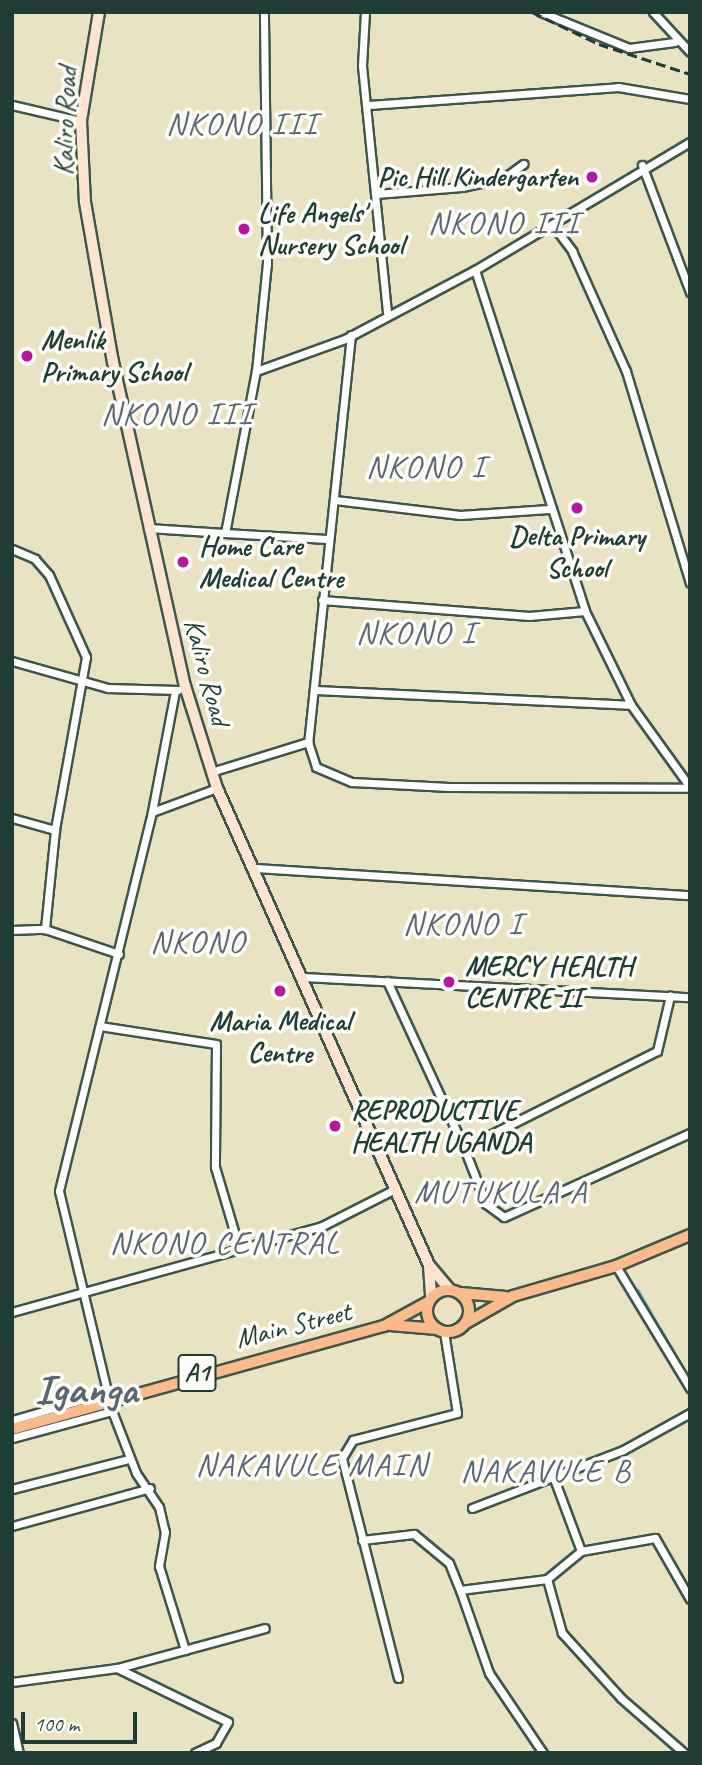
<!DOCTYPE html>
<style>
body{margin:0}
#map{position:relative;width:702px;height:1765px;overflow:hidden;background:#e9e3c3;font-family:Caveat,sans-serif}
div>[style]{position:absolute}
.stream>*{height:2.5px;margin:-1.25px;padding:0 1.25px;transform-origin:1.25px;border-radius:1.25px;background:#61b1dc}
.roads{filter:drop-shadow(2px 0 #3d5649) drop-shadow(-2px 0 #3d5649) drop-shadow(0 2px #3d5649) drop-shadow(0 -2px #3d5649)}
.street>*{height:7px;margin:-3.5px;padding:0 3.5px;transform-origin:3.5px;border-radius:3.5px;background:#fff}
.secondary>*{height:10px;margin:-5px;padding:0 5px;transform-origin:5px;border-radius:5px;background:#fde4d1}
.primary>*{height:10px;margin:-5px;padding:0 5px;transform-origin:5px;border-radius:5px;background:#fabb8c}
.primary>.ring{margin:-5px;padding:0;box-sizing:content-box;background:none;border:10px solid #fabb8c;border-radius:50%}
.rail>*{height:2.5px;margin-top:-1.25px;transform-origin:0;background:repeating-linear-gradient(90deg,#1f3d34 0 10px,transparent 0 15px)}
.dots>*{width:19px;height:19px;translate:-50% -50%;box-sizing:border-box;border:4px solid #fdfcf7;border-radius:50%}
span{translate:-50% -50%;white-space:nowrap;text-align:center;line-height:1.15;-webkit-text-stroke:7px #fdfcf7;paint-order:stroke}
.shield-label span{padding:2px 5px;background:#fdfcf7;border:2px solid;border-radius:5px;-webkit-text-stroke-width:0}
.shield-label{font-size:26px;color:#1f3d34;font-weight:700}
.street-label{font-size:28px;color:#1f3d34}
.poi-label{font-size:28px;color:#1f3d34;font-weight:700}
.right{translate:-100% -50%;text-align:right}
.left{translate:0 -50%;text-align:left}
.quarter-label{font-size:32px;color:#5a6773;letter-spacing:2px}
.town-label{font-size:42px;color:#5a6773;font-weight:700}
.frame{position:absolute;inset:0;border:14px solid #1f3d34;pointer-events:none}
.scale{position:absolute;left:21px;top:1712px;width:116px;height:32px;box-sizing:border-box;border:4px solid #1f3d34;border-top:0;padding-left:9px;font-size:21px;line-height:24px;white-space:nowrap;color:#1f3d34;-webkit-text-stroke:5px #fdfcf7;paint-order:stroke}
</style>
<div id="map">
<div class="stream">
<i style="left:638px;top:1290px;width:90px;rotate:60deg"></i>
</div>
<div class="roads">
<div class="street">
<i style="left:365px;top:12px;width:54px;rotate:93.2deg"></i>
<i style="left:362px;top:66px;width:248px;rotate:84.2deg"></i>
<i style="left:541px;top:12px;width:95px;rotate:22.2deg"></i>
<i style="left:629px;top:48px;width:46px;rotate:-7.4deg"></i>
<i style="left:653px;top:12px;width:54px;rotate:47.2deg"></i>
<i style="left:12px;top:105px;width:71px;rotate:13.1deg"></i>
<i style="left:369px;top:105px;width:250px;rotate:-4.1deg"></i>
<i style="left:618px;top:87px;width:73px;rotate:9.5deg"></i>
<i style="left:642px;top:165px;width:136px;rotate:69.3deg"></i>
<i style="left:376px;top:194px;width:86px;rotate:-4.7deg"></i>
<i style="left:462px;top:187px;width:43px;rotate:-12.1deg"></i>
<i style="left:504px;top:178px;width:24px;rotate:-36deg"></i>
<i style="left:552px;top:224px;width:34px;rotate:53deg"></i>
<i style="left:572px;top:251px;width:132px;rotate:65.8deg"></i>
<i style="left:626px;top:371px;width:221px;rotate:73.2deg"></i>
<i style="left:475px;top:270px;width:358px;rotate:72.1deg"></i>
<i style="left:585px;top:611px;width:105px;rotate:63.9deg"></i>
<i style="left:631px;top:705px;width:101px;rotate:54.3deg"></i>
<i style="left:351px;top:335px;width:409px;rotate:96deg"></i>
<i style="left:308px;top:742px;width:26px;rotate:72deg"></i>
<i style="left:316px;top:767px;width:39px;rotate:23deg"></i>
<i style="left:352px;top:782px;width:97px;rotate:3deg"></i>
<i style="left:449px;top:787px;width:241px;rotate:0.2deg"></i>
<i style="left:256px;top:371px;width:95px;rotate:-19.8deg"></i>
<i style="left:345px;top:339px;width:147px;rotate:-28deg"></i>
<i style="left:475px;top:270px;width:250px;rotate:-30.8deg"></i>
<i style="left:335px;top:500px;width:126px;rotate:6.8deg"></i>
<i style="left:460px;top:515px;width:89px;rotate:-3.9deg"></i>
<i style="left:148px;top:528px;width:77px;rotate:3.7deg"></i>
<i style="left:225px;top:533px;width:165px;rotate:-79.2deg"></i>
<i style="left:256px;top:371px;width:109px;rotate:-84.2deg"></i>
<i style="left:267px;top:263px;width:251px;rotate:-90.7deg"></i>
<i style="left:225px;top:533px;width:102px;rotate:3.4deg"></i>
<i style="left:12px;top:549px;width:25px;rotate:23deg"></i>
<i style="left:35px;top:559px;width:21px;rotate:49deg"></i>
<i style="left:49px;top:575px;width:90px;rotate:65.7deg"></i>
<i style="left:86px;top:657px;width:176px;rotate:100.2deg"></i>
<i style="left:55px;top:830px;width:100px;rotate:95.8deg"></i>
<i style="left:322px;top:600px;width:208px;rotate:4.4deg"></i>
<i style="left:529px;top:616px;width:56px;rotate:-5.1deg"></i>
<i style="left:12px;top:661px;width:100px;rotate:15.7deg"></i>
<i style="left:108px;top:688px;width:70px;rotate:1.6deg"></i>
<i style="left:314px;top:690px;width:317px;rotate:2.7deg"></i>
<i style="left:175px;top:691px;width:123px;rotate:100.8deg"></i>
<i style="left:152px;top:812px;width:390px;rotate:103.8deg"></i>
<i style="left:59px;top:1191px;width:226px;rotate:76.5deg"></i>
<i style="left:112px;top:1411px;width:66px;rotate:68.8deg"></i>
<i style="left:136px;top:1473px;width:41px;rotate:55.9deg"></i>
<i style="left:159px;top:1507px;width:26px;rotate:77deg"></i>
<i style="left:165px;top:1532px;width:35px;rotate:100deg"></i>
<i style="left:159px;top:1566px;width:88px;rotate:72.8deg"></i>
<i style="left:211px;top:772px;width:102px;rotate:-17.2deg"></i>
<i style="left:152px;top:812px;width:69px;rotate:-20.3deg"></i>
<i style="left:12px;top:818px;width:45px;rotate:15.6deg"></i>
<i style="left:255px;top:868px;width:436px;rotate:3.6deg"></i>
<i style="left:12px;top:930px;width:33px;rotate:-2deg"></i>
<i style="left:45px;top:929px;width:78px;rotate:18.7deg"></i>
<i style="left:302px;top:977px;width:389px;rotate:3deg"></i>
<i style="left:387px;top:981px;width:184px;rotate:65.2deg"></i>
<i style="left:464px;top:1148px;width:216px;rotate:-26.7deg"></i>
<i style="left:657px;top:1051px;width:57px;rotate:-76.7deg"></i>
<i style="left:100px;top:1026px;width:117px;rotate:8.8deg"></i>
<i style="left:216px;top:1044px;width:123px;rotate:90.5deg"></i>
<i style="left:215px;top:1167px;width:84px;rotate:73.5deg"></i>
<i style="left:464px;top:1148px;width:60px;rotate:68.6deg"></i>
<i style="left:486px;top:1204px;width:22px;rotate:36deg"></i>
<i style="left:504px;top:1217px;width:204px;rotate:-24.3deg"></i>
<i style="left:616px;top:1266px;width:143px;rotate:58.8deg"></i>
<i style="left:12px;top:1312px;width:322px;rotate:-15.5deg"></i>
<i style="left:322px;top:1226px;width:82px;rotate:-26.9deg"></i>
<i style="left:12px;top:1420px;width:101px;rotate:-16.1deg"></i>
<i style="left:12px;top:1438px;width:104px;rotate:-15.1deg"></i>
<i style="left:553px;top:1476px;width:80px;rotate:69.5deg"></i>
<i style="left:12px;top:1489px;width:121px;rotate:-14.4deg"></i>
<i style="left:472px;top:1508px;width:162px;rotate:-21deg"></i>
<i style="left:623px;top:1450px;width:77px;rotate:-28.9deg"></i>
<i style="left:12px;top:1526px;width:143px;rotate:-15.4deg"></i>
<i style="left:362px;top:1540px;width:52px;rotate:-6.6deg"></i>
<i style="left:414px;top:1534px;width:45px;rotate:39.6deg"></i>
<i style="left:449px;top:1563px;width:29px;rotate:68deg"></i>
<i style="left:460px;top:1590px;width:88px;rotate:-7.2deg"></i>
<i style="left:460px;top:1590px;width:88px;rotate:70.7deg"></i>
<i style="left:489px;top:1673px;width:97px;rotate:56deg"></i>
<i style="left:118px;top:1668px;width:152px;rotate:-15.2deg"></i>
<i style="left:398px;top:1678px;width:227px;rotate:-104.3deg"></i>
<i style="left:342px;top:1458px;width:21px;rotate:-59deg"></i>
<i style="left:353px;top:1440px;width:107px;rotate:-14.6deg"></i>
<i style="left:457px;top:1413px;width:82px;rotate:-99.1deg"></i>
<i style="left:12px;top:1682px;width:106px;rotate:-7.6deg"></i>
<i style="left:117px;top:1668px;width:123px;rotate:25.9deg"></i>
<i style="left:228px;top:1722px;width:24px;rotate:120deg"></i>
<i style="left:216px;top:1743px;width:23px;rotate:155deg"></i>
<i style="left:12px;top:1723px;width:31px;rotate:77deg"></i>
<i style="left:684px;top:1753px;width:84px;rotate:-138.9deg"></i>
<i style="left:621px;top:1698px;width:88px;rotate:-132.2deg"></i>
<i style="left:562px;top:1633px;width:56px;rotate:-105.5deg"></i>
<i style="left:547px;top:1579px;width:44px;rotate:-39.5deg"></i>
<i style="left:581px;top:1551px;width:75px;rotate:-10deg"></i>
<i style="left:655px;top:1538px;width:70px;rotate:60.2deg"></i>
</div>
<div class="secondary">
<i style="left:99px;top:12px;width:110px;rotate:99.4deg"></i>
<i style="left:81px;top:121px;width:81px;rotate:87.2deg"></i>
<i style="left:85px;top:202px;width:162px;rotate:80.1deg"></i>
<i style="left:113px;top:362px;width:332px;rotate:77.5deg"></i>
<i style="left:185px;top:686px;width:107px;rotate:72.6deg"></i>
<i style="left:217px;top:788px;width:522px;rotate:66.04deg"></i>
<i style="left:429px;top:1265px;width:31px;rotate:50deg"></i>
<i style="left:429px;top:1266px;width:32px;rotate:86deg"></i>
</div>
<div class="primary">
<i class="ring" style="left:427px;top:1290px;width:32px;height:32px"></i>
<i style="left:461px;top:1293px;width:45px;rotate:5.1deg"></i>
<i style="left:466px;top:1323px;width:54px;rotate:-29.9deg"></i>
<i style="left:513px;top:1296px;width:107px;rotate:-16.2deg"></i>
<i style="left:616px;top:1266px;width:80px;rotate:-22.7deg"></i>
<i style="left:390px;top:1325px;width:47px;rotate:4.9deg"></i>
<i style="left:12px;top:1429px;width:386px;rotate:-15.5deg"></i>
<i style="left:384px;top:1326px;width:50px;rotate:-28.6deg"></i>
</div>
</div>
<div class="rail">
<i style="left:532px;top:12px;width:74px;rotate:25.5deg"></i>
<i style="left:599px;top:44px;width:96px;rotate:18.2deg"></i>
</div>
<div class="dots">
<i style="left:592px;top:177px;background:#b5179e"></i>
<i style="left:244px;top:229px;background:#b5179e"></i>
<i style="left:27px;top:356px;background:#b5179e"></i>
<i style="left:577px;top:508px;background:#b5179e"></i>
<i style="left:183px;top:562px;background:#b5179e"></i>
<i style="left:449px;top:982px;background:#b5179e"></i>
<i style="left:280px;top:991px;background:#b5179e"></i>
<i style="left:335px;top:1126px;background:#b5179e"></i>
</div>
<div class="shield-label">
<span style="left:197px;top:1373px">A1</span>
</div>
<div class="street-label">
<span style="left:65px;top:121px;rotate:-88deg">Kaliro Road</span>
<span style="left:207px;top:672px;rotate:75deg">Kaliro Road</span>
<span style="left:293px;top:1325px;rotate:-14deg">Main Street</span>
</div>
<div class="poi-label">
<span class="right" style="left:578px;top:177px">Pic Hill Kindergarten</span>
<span class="left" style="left:258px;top:229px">Life Angels'<br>Nursery School</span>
<span class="left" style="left:41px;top:356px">Menlik<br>Primary School</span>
<span style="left:577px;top:552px">Delta Primary<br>School</span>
<span class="left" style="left:199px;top:562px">Home Care<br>Medical Centre</span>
<span class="left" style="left:465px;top:982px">MERCY HEALTH<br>CENTRE II</span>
<span style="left:280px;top:1037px">Maria Medical<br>Centre</span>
<span class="left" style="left:351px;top:1126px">REPRODUCTIVE<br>HEALTH UGANDA</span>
</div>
<div class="quarter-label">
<span style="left:242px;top:124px">NKONO III</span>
<span style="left:504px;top:223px">NKONO III</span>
<span style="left:177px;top:414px">NKONO III</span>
<span style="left:426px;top:467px">NKONO I</span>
<span style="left:416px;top:633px">NKONO I</span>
<span style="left:463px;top:924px">NKONO I</span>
<span style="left:198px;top:942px">NKONO</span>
<span style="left:501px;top:1192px">MUTUKULA A</span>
<span style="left:225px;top:1243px">NKONO CENTRAL</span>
<span style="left:312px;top:1465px">NAKAVULE MAIN</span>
<span style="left:546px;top:1471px">NAKAVULE B</span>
</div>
<div class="town-label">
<span style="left:86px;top:1390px">Iganga</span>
</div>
<div class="frame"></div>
<div class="scale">100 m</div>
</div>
